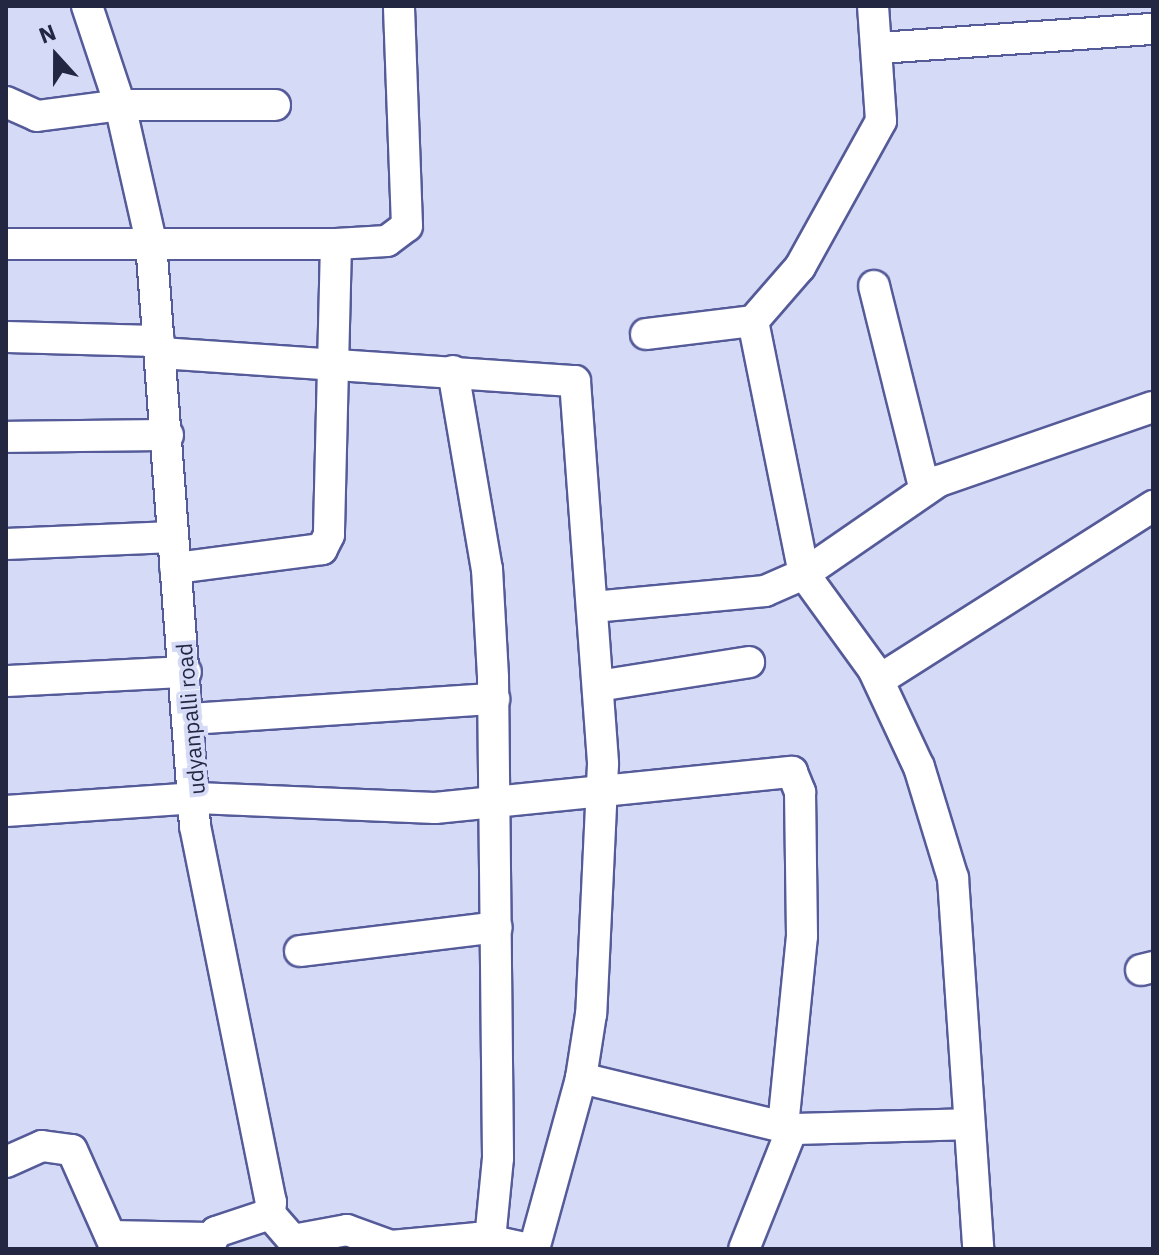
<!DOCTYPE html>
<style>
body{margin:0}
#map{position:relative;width:1159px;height:1255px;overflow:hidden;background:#d5daf6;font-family:"IBM Plex Sans",sans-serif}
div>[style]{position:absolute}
.roads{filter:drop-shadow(2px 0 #555b99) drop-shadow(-2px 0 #555b99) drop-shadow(0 2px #555b99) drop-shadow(0 -2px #555b99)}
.minor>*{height:30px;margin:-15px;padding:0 15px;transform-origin:15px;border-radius:15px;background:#fff}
span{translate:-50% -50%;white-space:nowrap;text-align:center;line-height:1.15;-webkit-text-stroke:8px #d5daf6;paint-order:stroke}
.street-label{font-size:22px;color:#242742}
.frame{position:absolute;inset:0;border:8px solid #242742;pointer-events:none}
.north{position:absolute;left:16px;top:16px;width:80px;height:80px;-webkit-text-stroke:6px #d5daf6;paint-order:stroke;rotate:339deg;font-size:22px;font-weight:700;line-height:32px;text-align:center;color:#242742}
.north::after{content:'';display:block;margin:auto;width:28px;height:36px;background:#242742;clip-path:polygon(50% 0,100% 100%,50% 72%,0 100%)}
</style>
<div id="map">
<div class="roads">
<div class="minor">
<i style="left:87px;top:6px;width:104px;rotate:71.6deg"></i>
<i style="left:120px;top:105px;width:140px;rotate:77.2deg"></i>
<i style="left:151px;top:242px;width:586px;rotate:85.69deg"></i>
<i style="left:195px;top:826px;width:384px;rotate:78.6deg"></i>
<i style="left:271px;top:1202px;width:12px;rotate:95deg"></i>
<i style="left:270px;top:1214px;width:57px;rotate:161.6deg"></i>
<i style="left:216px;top:1232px;width:19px;rotate:115deg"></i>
<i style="left:873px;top:6px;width:115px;rotate:86deg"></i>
<i style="left:881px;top:121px;width:167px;rotate:119deg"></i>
<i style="left:800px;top:267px;width:72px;rotate:131deg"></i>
<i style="left:753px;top:321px;width:258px;rotate:78.6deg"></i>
<i style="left:804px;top:574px;width:117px;rotate:54deg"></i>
<i style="left:873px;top:669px;width:108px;rotate:64.9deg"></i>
<i style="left:919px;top:767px;width:116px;rotate:73deg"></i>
<i style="left:953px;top:878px;width:372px;rotate:86.1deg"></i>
<i style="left:879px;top:48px;width:275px;rotate:-4deg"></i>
<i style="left:6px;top:102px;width:34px;rotate:24deg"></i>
<i style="left:37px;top:116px;width:84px;rotate:-7.5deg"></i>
<i style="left:120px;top:105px;width:155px"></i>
<i style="left:6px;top:244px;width:330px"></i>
<i style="left:336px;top:244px;width:291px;rotate:91.4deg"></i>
<i style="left:329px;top:535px;width:16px;rotate:117deg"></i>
<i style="left:322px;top:549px;width:148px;rotate:172.6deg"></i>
<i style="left:336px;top:244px;width:51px;rotate:-3.4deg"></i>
<i style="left:387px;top:241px;width:25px;rotate:-37deg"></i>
<i style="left:407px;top:226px;width:220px;rotate:-92.1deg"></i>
<i style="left:874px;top:286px;width:210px;rotate:76deg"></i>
<i style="left:646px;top:334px;width:108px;rotate:-6.9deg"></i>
<i style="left:6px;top:337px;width:153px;rotate:1.5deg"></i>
<i style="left:161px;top:353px;width:415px;rotate:3.9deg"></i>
<i style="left:575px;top:381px;width:384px;rotate:85.8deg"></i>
<i style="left:603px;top:764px;width:250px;rotate:92.7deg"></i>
<i style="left:591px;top:1014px;width:65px;rotate:98.9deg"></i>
<i style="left:581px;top:1078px;width:217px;rotate:13.6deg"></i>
<i style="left:792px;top:1129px;width:129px;rotate:111.8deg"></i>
<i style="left:453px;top:371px;width:201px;rotate:80.3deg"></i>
<i style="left:487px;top:569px;width:109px;rotate:86.8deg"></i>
<i style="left:493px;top:678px;width:480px;rotate:89.4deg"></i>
<i style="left:498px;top:1158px;width:81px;rotate:95.6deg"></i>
<i style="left:6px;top:437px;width:162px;rotate:-0.7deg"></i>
<i style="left:6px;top:544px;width:167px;rotate:-2.4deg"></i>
<i style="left:593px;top:607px;width:173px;rotate:-5.3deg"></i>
<i style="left:765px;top:591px;width:43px;rotate:-23.6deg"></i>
<i style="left:804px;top:574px;width:164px;rotate:-34.6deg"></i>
<i style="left:939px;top:481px;width:226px;rotate:-19.1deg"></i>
<i style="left:879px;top:680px;width:325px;rotate:-32.4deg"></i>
<i style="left:6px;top:681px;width:180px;rotate:-2.9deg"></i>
<i style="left:598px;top:686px;width:153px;rotate:-9deg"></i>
<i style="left:190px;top:719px;width:305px;rotate:-3.8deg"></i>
<i style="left:6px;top:811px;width:191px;rotate:-3.9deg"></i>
<i style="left:197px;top:798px;width:238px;rotate:2.4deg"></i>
<i style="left:435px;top:808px;width:359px;rotate:-5.8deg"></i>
<i style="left:792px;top:772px;width:22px;rotate:68deg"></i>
<i style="left:800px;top:792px;width:144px;rotate:89.2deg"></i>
<i style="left:802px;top:936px;width:192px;rotate:95.7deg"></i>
<i style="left:300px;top:951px;width:198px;rotate:-6.9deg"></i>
<i style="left:1141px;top:970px;width:12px;rotate:-14deg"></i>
<i style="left:792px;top:1129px;width:176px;rotate:-1.6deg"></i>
<i style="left:6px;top:1162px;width:39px;rotate:-24deg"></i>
<i style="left:42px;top:1146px;width:30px;rotate:8deg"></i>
<i style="left:72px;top:1150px;width:108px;rotate:66deg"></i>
<i style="left:270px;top:1214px;width:35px;rotate:49deg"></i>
<i style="left:293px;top:1240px;width:55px;rotate:-10.5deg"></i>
<i style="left:347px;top:1230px;width:47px;rotate:20deg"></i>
<i style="left:391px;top:1246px;width:87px;rotate:-5.3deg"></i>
<i style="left:478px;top:1238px;width:52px;rotate:12.2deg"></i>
<i style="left:111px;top:1236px;width:98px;rotate:1.2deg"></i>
<i style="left:534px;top:1249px;width:177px;rotate:-74.6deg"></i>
</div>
</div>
<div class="street-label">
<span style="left:190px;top:719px;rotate:-95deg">udyanpalli road</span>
</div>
<div class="frame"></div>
<div class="north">N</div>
</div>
